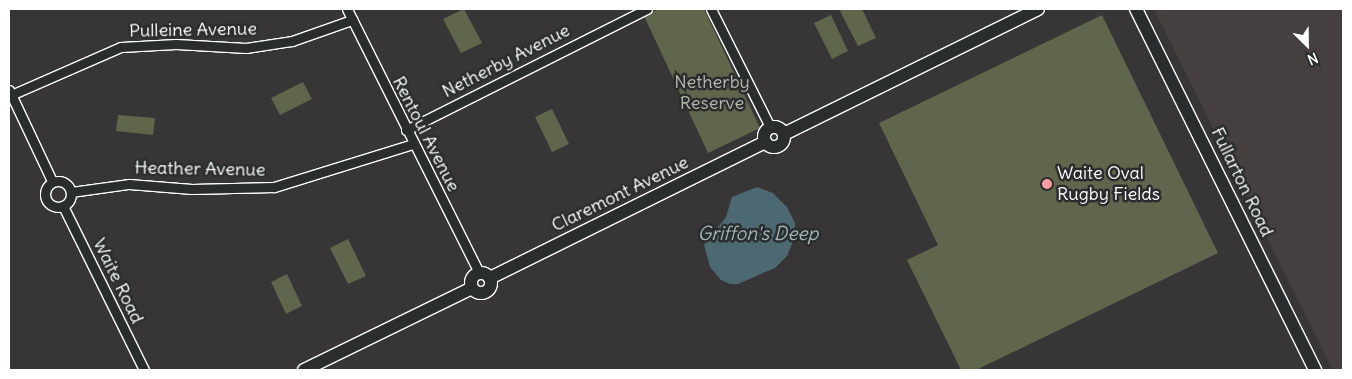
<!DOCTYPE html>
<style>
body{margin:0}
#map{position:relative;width:1352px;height:379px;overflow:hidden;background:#373536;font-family:Delius,sans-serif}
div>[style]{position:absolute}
.built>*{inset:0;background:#463f40}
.green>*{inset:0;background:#5f664c}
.water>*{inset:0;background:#4c6871}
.roads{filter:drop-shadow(1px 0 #fff) drop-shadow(-1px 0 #fff) drop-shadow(0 1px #fff) drop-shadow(0 -1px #fff)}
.street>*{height:9px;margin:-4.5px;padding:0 4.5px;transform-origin:4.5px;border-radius:4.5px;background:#2a2d2e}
.street>.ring{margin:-4.5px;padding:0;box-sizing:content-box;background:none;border:9px solid #2a2d2e;border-radius:50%}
.secondary>*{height:12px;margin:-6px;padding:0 6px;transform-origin:6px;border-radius:6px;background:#2a2d2e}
.secondary>.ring{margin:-6px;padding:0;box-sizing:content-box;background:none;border:12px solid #2a2d2e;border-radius:50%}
.dots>*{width:14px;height:14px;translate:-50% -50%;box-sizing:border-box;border:2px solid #2a2d2e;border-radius:50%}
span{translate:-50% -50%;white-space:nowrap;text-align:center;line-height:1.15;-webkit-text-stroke:5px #2a2d2e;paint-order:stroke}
.street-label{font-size:18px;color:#fff}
.park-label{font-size:18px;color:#b7baae}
.poi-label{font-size:18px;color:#fff}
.left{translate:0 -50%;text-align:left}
.water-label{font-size:19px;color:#a6b4b8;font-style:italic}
.frame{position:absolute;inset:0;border:10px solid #fff;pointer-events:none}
.north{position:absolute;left:1282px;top:20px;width:50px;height:50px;-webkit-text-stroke:4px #2a2d2e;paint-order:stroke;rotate:157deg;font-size:14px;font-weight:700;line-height:20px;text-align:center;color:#fff}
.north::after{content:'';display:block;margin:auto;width:18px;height:22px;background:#fff;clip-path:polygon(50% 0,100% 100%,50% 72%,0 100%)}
</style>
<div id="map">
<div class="built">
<i style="clip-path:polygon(1154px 9px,1343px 9px,1343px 370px,1332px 369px)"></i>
</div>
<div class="green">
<i style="clip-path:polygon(464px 9px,482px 43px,461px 53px,443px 19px)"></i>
<i style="clip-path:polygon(659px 9px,704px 9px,760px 128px,708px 153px,644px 16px)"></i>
<i style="clip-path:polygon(844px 9px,862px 9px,876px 38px,858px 46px,840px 11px)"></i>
<i style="clip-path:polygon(831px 15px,848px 51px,832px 59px,814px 23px)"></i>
<i style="clip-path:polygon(1102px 15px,1218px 253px,976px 370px,961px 370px,907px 260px,938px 245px,879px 123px)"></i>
<i style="clip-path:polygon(303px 82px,312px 99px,280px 115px,271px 98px)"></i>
<i style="clip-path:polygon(552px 109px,569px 144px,552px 152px,535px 117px)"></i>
<i style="clip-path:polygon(118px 115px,155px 118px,153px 135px,116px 131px)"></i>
<i style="clip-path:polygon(348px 239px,366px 276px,348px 284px,330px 248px)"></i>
<i style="clip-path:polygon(287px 274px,302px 306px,286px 314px,271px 282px)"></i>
</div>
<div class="water">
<i style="clip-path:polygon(757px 187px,773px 193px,787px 207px,795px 223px,794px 239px,787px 256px,775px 268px,738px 284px,730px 284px,721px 280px,710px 267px,704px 245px,726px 217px,732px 197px)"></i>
</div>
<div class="roads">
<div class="street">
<i style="left:347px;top:9px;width:295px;rotate:63.4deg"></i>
<i style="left:711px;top:9px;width:132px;rotate:63.4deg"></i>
<i style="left:9px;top:90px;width:101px;rotate:64.7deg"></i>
<i style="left:11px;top:95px;width:120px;rotate:-23.6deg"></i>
<i style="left:121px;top:47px;width:55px;rotate:-3.1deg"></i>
<i style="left:176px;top:44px;width:70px;rotate:3.3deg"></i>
<i style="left:246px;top:48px;width:47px;rotate:-8.7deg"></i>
<i style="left:292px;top:41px;width:64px;rotate:-19.3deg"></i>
<i style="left:406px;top:130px;width:270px;rotate:-26.7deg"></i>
<i class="ring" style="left:45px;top:181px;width:17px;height:17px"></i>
<i style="left:71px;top:192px;width:59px;rotate:-7.9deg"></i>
<i style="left:129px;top:184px;width:63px;rotate:4.5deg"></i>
<i style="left:192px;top:189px;width:82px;rotate:-1.4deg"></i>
<i style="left:274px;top:187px;width:145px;rotate:-17.2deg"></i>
<i style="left:63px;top:206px;width:183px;rotate:63.7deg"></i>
</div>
<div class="secondary">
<i style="left:1136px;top:9px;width:403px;rotate:63.6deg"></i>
<i class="ring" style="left:764px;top:127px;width:8px;height:8px"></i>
<i style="left:784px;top:134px;width:283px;rotate:-26.2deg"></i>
<i class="ring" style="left:471px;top:273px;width:8px;height:8px"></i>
<i style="left:490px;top:278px;width:307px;rotate:-26.3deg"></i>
<i style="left:304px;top:370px;width:187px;rotate:-26deg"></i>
</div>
</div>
<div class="dots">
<i style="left:1047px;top:184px;background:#ff9aa2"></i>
</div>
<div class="street-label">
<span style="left:193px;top:30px;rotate:-1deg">Pulleine Avenue</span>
<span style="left:506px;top:61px;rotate:-27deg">Netherby Avenue</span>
<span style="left:426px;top:134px;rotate:63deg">Rentoul Avenue</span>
<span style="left:200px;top:169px;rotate:1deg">Heather Avenue</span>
<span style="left:1242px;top:182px;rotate:64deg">Fullarton Road</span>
<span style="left:620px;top:194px;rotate:-26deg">Claremont Avenue</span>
<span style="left:118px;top:281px;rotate:64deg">Waite Road</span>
</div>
<div class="park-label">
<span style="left:712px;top:93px">Netherby<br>Reserve</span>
</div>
<div class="poi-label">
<span class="left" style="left:1057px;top:184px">Waite Oval<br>Rugby Fields</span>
</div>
<div class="water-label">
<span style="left:758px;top:234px">Griffon's Deep</span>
</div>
<div class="frame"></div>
<div class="north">N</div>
</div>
